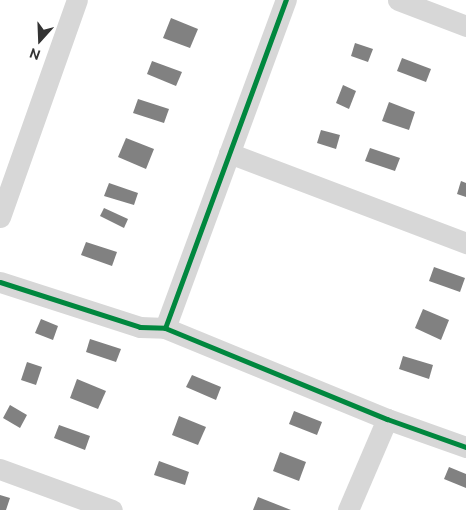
<!DOCTYPE html>
<style>
body{margin:0}
#map{position:relative;width:466px;height:510px;overflow:hidden;background:#fff;font-family:Ubuntu,sans-serif}
div>[style]{position:absolute}
.building>*{inset:0;background:#818181}
.minor>*{height:21px;margin:-10.5px;padding:0 10.5px;transform-origin:10.5px;border-radius:10.5px;background:#d7d7d7}
.cycleway>*{height:5px;margin:-2.5px;padding:0 2.5px;transform-origin:2.5px;border-radius:2.5px;background:#00873e}
span{translate:-50% -50%;white-space:nowrap;text-align:center;line-height:1.15;-webkit-text-stroke:5px #fff;paint-order:stroke}
.north{position:absolute;left:15px;top:15px;width:50px;height:50px;-webkit-text-stroke:4px #fff;paint-order:stroke;rotate:200deg;font-size:14px;font-weight:700;line-height:20px;text-align:center;color:#333}
.north::after{content:'';display:block;margin:auto;width:18px;height:22px;background:#333;clip-path:polygon(50% 0,100% 100%,50% 72%,0 100%)}
</style>
<div id="map">
<div class="building">
<i style="clip-path:polygon(171px 18px,198px 29px,190px 48px,163px 38px)"></i>
<i style="clip-path:polygon(355px 43px,373px 49px,368px 62px,351px 56px)"></i>
<i style="clip-path:polygon(402px 58px,431px 69px,426px 82px,397px 71px)"></i>
<i style="clip-path:polygon(152px 61px,182px 72px,176px 86px,147px 74px)"></i>
<i style="clip-path:polygon(343px 85px,356px 91px,349px 109px,336px 103px)"></i>
<i style="clip-path:polygon(138px 99px,169px 109px,164px 123px,133px 113px)"></i>
<i style="clip-path:polygon(389px 102px,415px 112px,409px 130px,382px 121px)"></i>
<i style="clip-path:polygon(321px 130px,340px 135px,336px 149px,317px 143px)"></i>
<i style="clip-path:polygon(126px 138px,154px 149px,146px 169px,118px 157px)"></i>
<i style="clip-path:polygon(370px 148px,400px 158px,395px 171px,365px 161px)"></i>
<i style="clip-path:polygon(461px 181px,466px 183px,466px 197px,457px 194px)"></i>
<i style="clip-path:polygon(109px 183px,138px 193px,134px 205px,104px 196px)"></i>
<i style="clip-path:polygon(104px 208px,128px 219px,124px 228px,100px 216px)"></i>
<i style="clip-path:polygon(86px 242px,117px 252px,112px 266px,81px 255px)"></i>
<i style="clip-path:polygon(434px 267px,465px 278px,460px 292px,429px 281px)"></i>
<i style="clip-path:polygon(423px 309px,449px 320px,441px 340px,415px 328px)"></i>
<i style="clip-path:polygon(41px 319px,58px 326px,53px 340px,35px 333px)"></i>
<i style="clip-path:polygon(90px 339px,121px 349px,116px 362px,86px 352px)"></i>
<i style="clip-path:polygon(403px 356px,433px 365px,429px 379px,399px 369px)"></i>
<i style="clip-path:polygon(27px 362px,42px 367px,36px 385px,21px 380px)"></i>
<i style="clip-path:polygon(192px 375px,221px 387px,216px 400px,186px 387px)"></i>
<i style="clip-path:polygon(77px 379px,106px 391px,98px 409px,70px 398px)"></i>
<i style="clip-path:polygon(10px 405px,27px 415px,20px 428px,3px 418px)"></i>
<i style="clip-path:polygon(294px 411px,322px 422px,317px 435px,289px 424px)"></i>
<i style="clip-path:polygon(179px 416px,206px 427px,198px 445px,172px 435px)"></i>
<i style="clip-path:polygon(59px 425px,90px 436px,85px 450px,54px 438px)"></i>
<i style="clip-path:polygon(280px 452px,306px 462px,299px 481px,273px 471px)"></i>
<i style="clip-path:polygon(159px 461px,189px 472px,185px 485px,154px 475px)"></i>
<i style="clip-path:polygon(449px 467px,466px 474px,466px 488px,444px 479px)"></i>
<i style="clip-path:polygon(0 495px,10px 498px,6px 510px,0 510px)"></i>
<i style="clip-path:polygon(258px 497px,291px 510px,253px 510px)"></i>
</div>
<div class="minor">
<i style="left:398px;top:0;width:73px;rotate:20.9deg"></i>
<i style="left:229px;top:153px;width:254px;rotate:20.8deg"></i>
<i style="left:0;top:217px;width:230px;rotate:-70.5deg"></i>
<i style="left:0;top:282px;width:147px;rotate:17.8deg"></i>
<i style="left:140px;top:327px;width:25px;rotate:2deg"></i>
<i style="left:165px;top:328px;width:240px;rotate:22.3deg"></i>
<i style="left:387px;top:419px;width:84px;rotate:19.5deg"></i>
<i style="left:165px;top:328px;width:350px;rotate:-69.8deg"></i>
<i style="left:0;top:469px;width:119px;rotate:20.1deg"></i>
<i style="left:348px;top:510px;width:99px;rotate:-66.8deg"></i>
</div>
<div class="cycleway">
<i style="left:0;top:282px;width:147px;rotate:17.8deg"></i>
<i style="left:140px;top:327px;width:25px;rotate:2deg"></i>
<i style="left:165px;top:328px;width:240px;rotate:22.3deg"></i>
<i style="left:387px;top:419px;width:84px;rotate:19.5deg"></i>
<i style="left:165px;top:328px;width:350px;rotate:-69.8deg"></i>
</div>
<div class="north">N</div>
</div>
